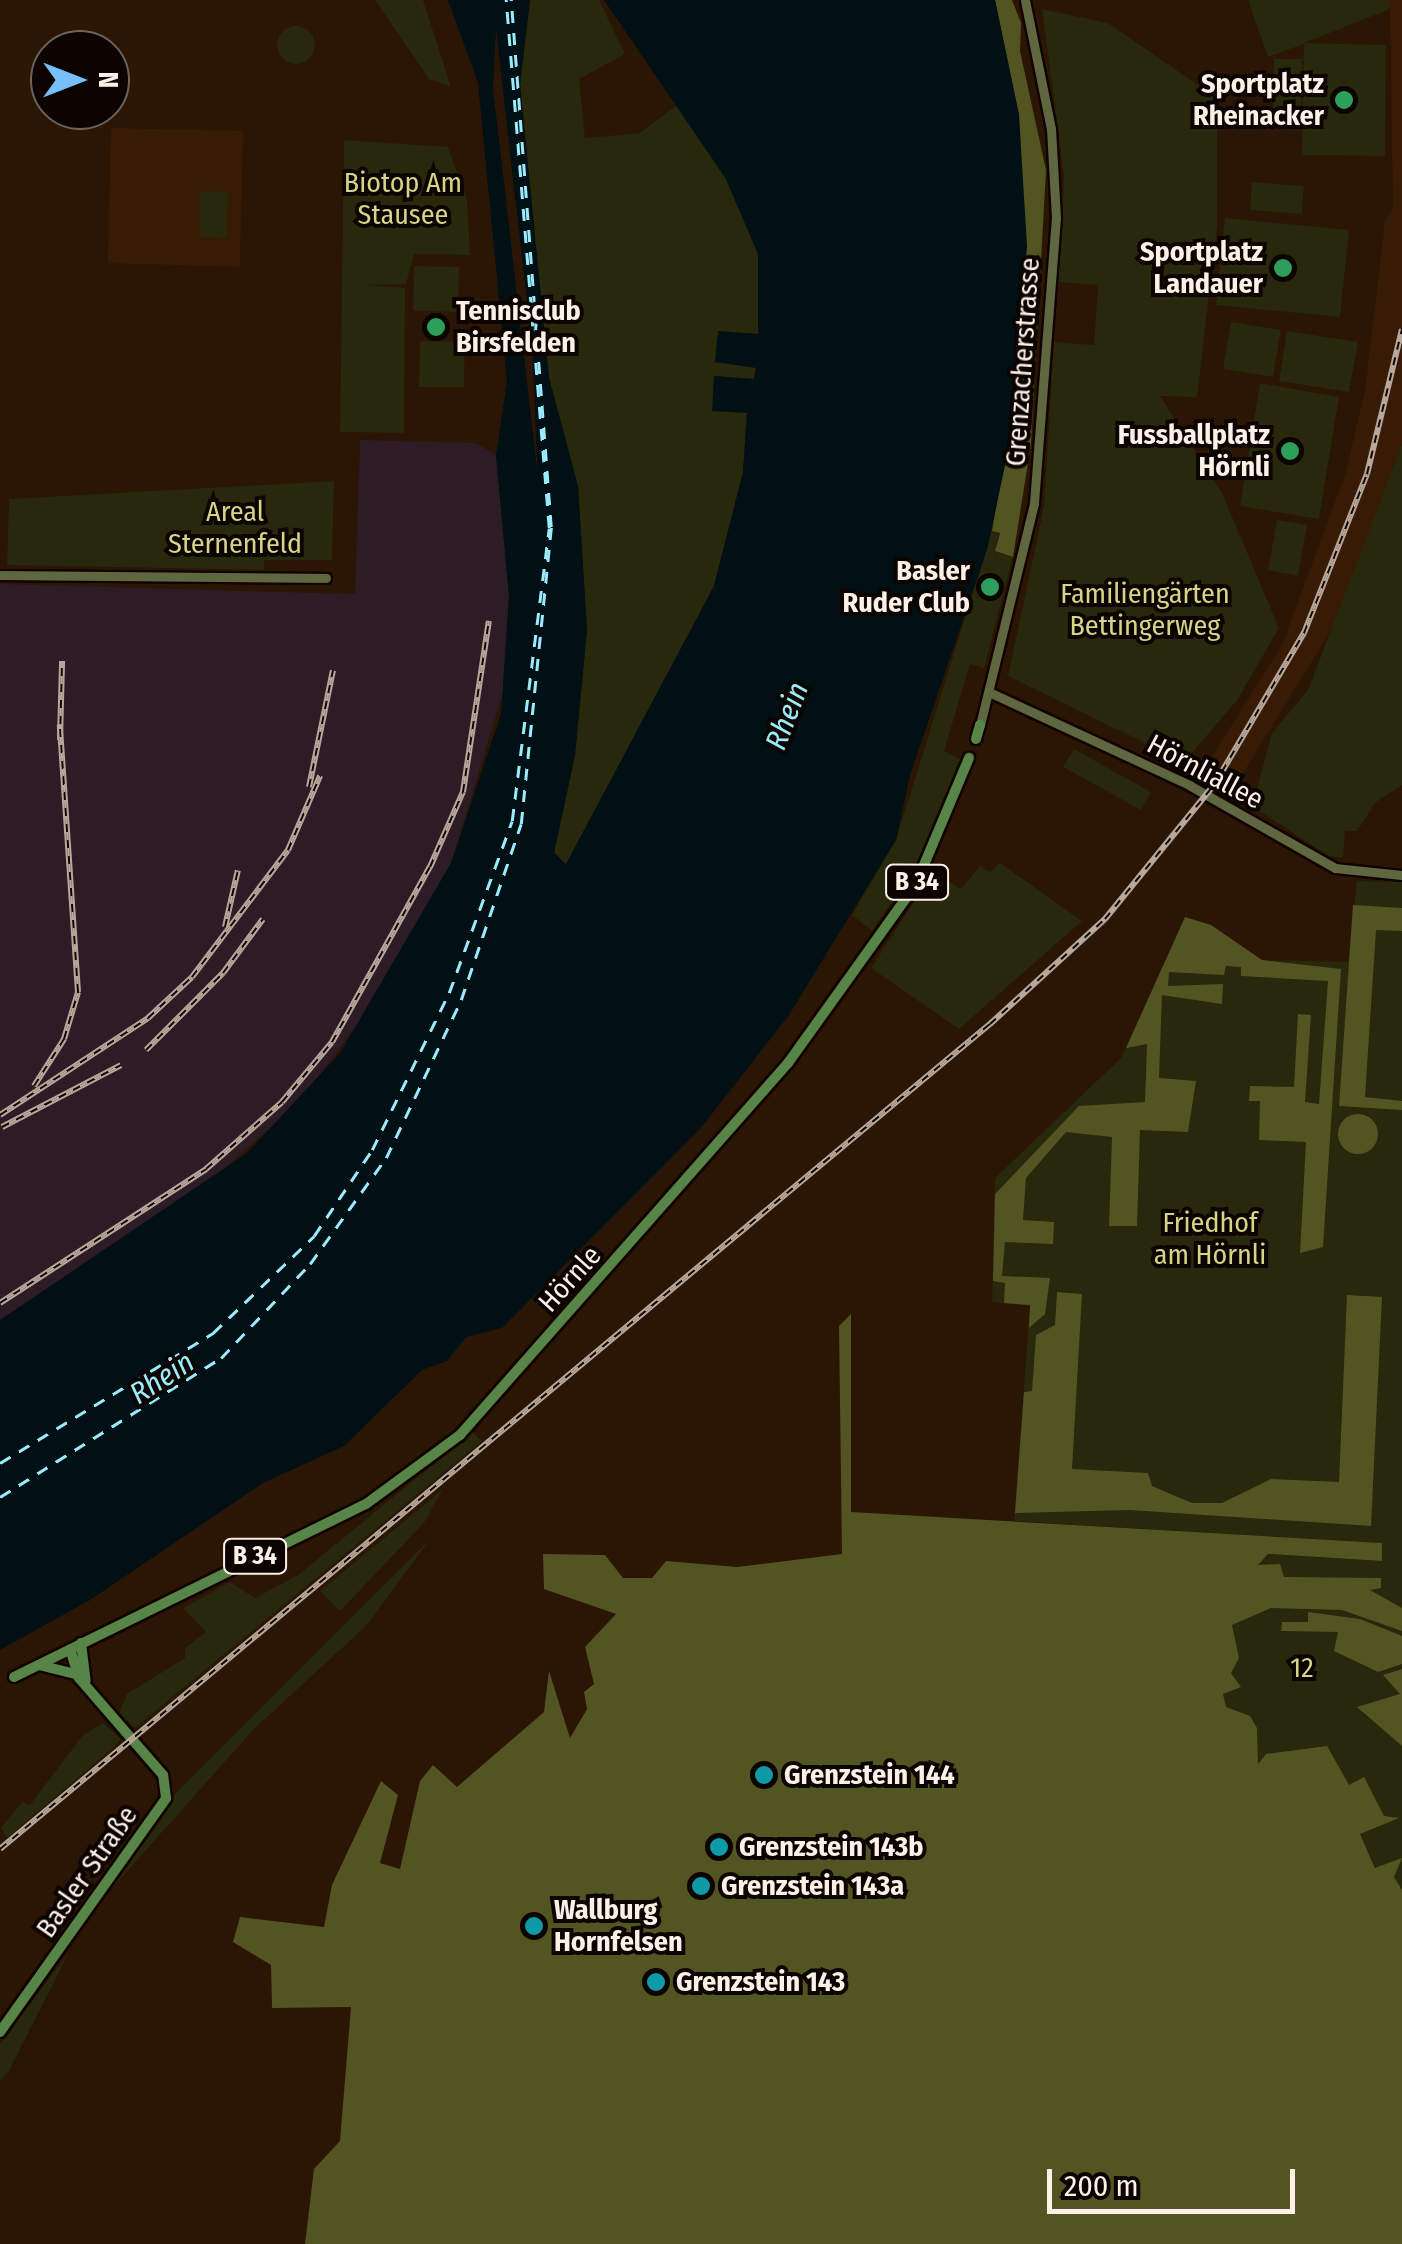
<!DOCTYPE html>
<meta charset="utf-8">
<style>
body{margin:0}
#map{position:relative;width:1402px;height:2244px;overflow:hidden;background:#2b1504;font-family:"Fira Sans Condensed",sans-serif}
div>[style]{position:absolute}
.built>*{inset:0;background:#381b04}
.industrial>*{inset:0;background:#2d1c25}
.green>*{inset:0;background:#27280c}
.round{border-radius:50%}
.forest>*{inset:0;background:#525421}
.water>*{inset:0;background:#001014}
.ferry>*{height:2.5px;margin-top:-1.25px;transform-origin:0;background:repeating-linear-gradient(90deg,#9aebfb 0 12px,transparent 0 22px)}
.roads{filter:drop-shadow(2px 0 #120200) drop-shadow(-2px 0 #120200) drop-shadow(0 2px #120200) drop-shadow(0 -2px #120200)}
.secondary>*{height:9px;margin:-4.5px;padding:0 4.5px;transform-origin:4.5px;border-radius:4.5px;background:#5e673f}
.primary>*{height:10px;margin:-5px;padding:0 5px;transform-origin:5px;border-radius:5px;background:#578447}
.rail>*{height:6px;margin-top:-3px;transform-origin:0;background:repeating-linear-gradient(90deg,#0c0401 0 8px,#b8a89c 0 16px);box-sizing:border-box;border-block:2px solid #b8a89c}
.dots>*{width:28px;height:28px;translate:-50% -50%;box-sizing:border-box;border:5px solid #0c0401;border-radius:50%}
span{translate:-50% -50%;white-space:nowrap;text-align:center;line-height:1.15;-webkit-text-stroke:8px #0c0401;paint-order:stroke}
.shield-label span{padding:2px 8px;background:#0c0401;border:2px solid;border-radius:8px;-webkit-text-stroke-width:0}
.shield-label{font-size:25px;color:#fdf0e7;font-weight:700}
.poi-label{font-size:28px;color:#fdf0e7;font-weight:700}
.right{translate:-100% -50%;text-align:right}
.left{translate:0 -50%;text-align:left}
.park-label{font-size:28px;color:#d2d687}
.street-label{font-size:28px;color:#fdf0e7}
.water-label{font-size:30px;color:#9aebfb;font-style:italic}
.north{position:absolute;left:30px;top:30px;width:100px;height:100px;box-sizing:border-box;background:#0c0401;border:2px solid #6c625d;border-radius:50%;rotate:90deg;font-size:28px;font-weight:700;line-height:40px;text-align:center;color:#fdf0e7}
.north::after{content:'';display:block;margin:auto;width:35px;height:45px;background:#76c0f7;clip-path:polygon(50% 0,100% 100%,50% 72%,0 100%)}
.scale{position:absolute;left:1047px;top:2169px;width:248px;height:45px;box-sizing:border-box;border:5px solid #fdf0e7;border-top:0;padding-left:12px;font-size:30px;line-height:35px;white-space:nowrap;color:#fdf0e7;-webkit-text-stroke:8px #0c0401;paint-order:stroke}
</style>
<div id="map">
<div class="built">
<i style="clip-path:polygon(1390px 0,1402px 0,1402px 444px,1336px 622px,1232px 791px,1203px 771px,1282px 645px,1345px 475px,1365px 391px,1385px 221px,1393px 209px)"></i>
<i style="clip-path:polygon(111px 128px,243px 131px,240px 267px,108px 263px)"></i>
</div>
<div class="industrial">
<i style="clip-path:polygon(360px 440px,476px 443px,496px 455px,509px 596px,505px 686px,451px 863px,372px 1005px,300px 1101px,209px 1182px,0 1320px,0 584px,355px 594px)"></i>
</div>
<div class="green">
<i style="clip-path:polygon(375px 0,423px 0,451px 87px,429px 79px)"></i>
<i style="clip-path:polygon(530px 0,599px 0,625px 54px,579px 79px,585px 138px,640px 133px,678px 104px,726px 179px,758px 254px,758px 334px,718px 331px,756px 367px,754px 380px,715px 376px,747px 412px,743px 472px,714px 586px,566px 865px,554px 852px,575px 755px,587px 630px,578px 486px,549px 378px,520px 84px)"></i>
<i style="clip-path:polygon(1248px 0,1390px 0,1390px 9px,1304px 43px,1386px 45px,1385px 156px,1302px 155px,1304px 44px,1268px 57px)"></i>
<i style="clip-path:polygon(1042px 9px,1108px 23px,1217px 98px,1217px 228px,1197px 397px,1160px 396px,1222px 493px,1279px 628px,1238px 699px,1184px 762px,1008px 676px,1044px 506px,1054px 342px,1094px 345px,1098px 285px,1058px 282px,1064px 177px)"></i>
<i class="round" style="left:277px;top:26px;width:38px;height:38px"></i>
<i style="clip-path:polygon(1274px 59px,1302px 59px,1301px 124px,1273px 123px)"></i>
<i style="clip-path:polygon(344px 140px,448px 147px,467px 200px,470px 255px,414px 254px,406px 284px,367px 285px,405px 288px,404px 433px,340px 432px)"></i>
<i style="clip-path:polygon(1252px 182px,1304px 186px,1302px 214px,1250px 210px)"></i>
<i style="clip-path:polygon(200px 191px,228px 192px,227px 238px,199px 237px)"></i>
<i style="clip-path:polygon(1225px 218px,1349px 230px,1340px 317px,1216px 305px)"></i>
<i style="clip-path:polygon(414px 266px,459px 267px,458px 312px,413px 311px)"></i>
<i style="clip-path:polygon(1231px 322px,1281px 330px,1273px 377px,1223px 369px)"></i>
<i style="clip-path:polygon(1287px 331px,1358px 342px,1349px 392px,1279px 381px)"></i>
<i style="clip-path:polygon(420px 341px,465px 342px,464px 387px,419px 387px)"></i>
<i style="clip-path:polygon(1260px 383px,1339px 397px,1319px 519px,1240px 506px)"></i>
<i style="clip-path:polygon(1402px 444px,1402px 785px,1376px 802px,1357px 831px,1345px 831px,1343px 858px,1328px 856px,1252px 806px,1272px 733px,1308px 690px)"></i>
<i style="clip-path:polygon(334px 481px,332px 560px,264px 560px,264px 570px,7px 565px,9px 499px)"></i>
<i style="clip-path:polygon(1277px 520px,1307px 525px,1298px 576px,1268px 570px)"></i>
<i style="clip-path:polygon(992px 531px,999px 533px,995px 552px,1013px 557px,984px 668px,970px 664px,944px 751px,968px 763px,957px 766px,926px 851px,872px 931px,852px 915px,896px 840px)"></i>
<i style="clip-path:polygon(1074px 749px,1151px 792px,1141px 810px,1063px 767px)"></i>
<i style="clip-path:polygon(1000px 863px,1082px 921px,959px 1029px,871px 968px,933px 872px,961px 889px,980px 866px,990px 872px)"></i>
<i style="clip-path:polygon(1357px 881px,1402px 882px,1402px 1923px,1352px 1818px,1217px 1775px,1210px 1620px,1267px 1554px,1381px 1561px,1382px 1543px,1014px 1521px,1030px 1306px,992px 1302px,995px 1178px,1121px 1058px,1168px 958px,1348px 962px)"></i>
<i style="clip-path:polygon(473px 1432px,482px 1441px,135px 1728px,119px 1713px,127px 1694px,185px 1658px,185px 1648px,206px 1632px,183px 1608px,230px 1582px,255px 1598px,298px 1575px)"></i>
<i style="clip-path:polygon(443px 1489px,424px 1523px,340px 1611px,320px 1591px)"></i>
<i style="clip-path:polygon(430px 1539px,367px 1625px,253px 1730px,105px 1896px,176px 1793px)"></i>
<i style="clip-path:polygon(103px 1723px,121px 1739px,114px 1747px,7px 1838px,1px 1828px,22px 1802px,30px 1805px,83px 1735px)"></i>
<i style="clip-path:polygon(69px 1952px,8px 2073px,0 2080px,0 2044px)"></i>
</div>
<div class="forest">
<i style="clip-path:polygon(995px 0,1012px 0,1021px 23px,1020px 51px,1046px 170px,1031px 444px,1013px 557px,995px 551px,1000px 533px,992px 531px,1017px 386px,1019px 115px)"></i>
<i style="clip-path:polygon(1353px 905px,1402px 908px,1402px 931px,1376px 930px,1365px 1097px,1402px 1101px,1402px 1110px,1339px 1106px)"></i>
<i style="clip-path:polygon(1185px 917px,1211px 925px,1262px 960px,1341px 969px,1323px 1247px,1300px 1253px,1306px 1142px,1259px 1140px,1260px 1101px,1249px 1101px,1250px 1086px,1294px 1087px,1298px 1014px,1311px 1015px,1305px 1102px,1319px 1104px,1328px 981px,1241px 976px,1241px 967px,1226px 966px,1224px 975px,1169px 972px,1168px 986px,1223px 984px,1222px 1004px,1162px 995px,1159px 1078px,1196px 1081px,1188px 1132px,1140px 1130px,1137px 1226px,1109px 1226px,1112px 1137px,1066px 1132px,1026px 1178px,1023px 1220px,1054px 1222px,1053px 1244px,1005px 1242px,1002px 1276px,1050px 1278px,1045px 1314px,1029px 1328px,1030px 1305px,1004px 1303px,1005px 1283px,993px 1281px,995px 1194px,1079px 1106px,1145px 1102px,1147px 1044px,1126px 1048px)"></i>
<i class="round" style="left:1338px;top:1114px;width:40px;height:40px"></i>
<i style="clip-path:polygon(1057px 1292px,1082px 1294px,1072px 1469px,1148px 1473px,1152px 1486px,1192px 1503px,1222px 1503px,1271px 1479px,1339px 1482px,1347px 1295px,1382px 1297px,1371px 1526px,1130px 1510px,1015px 1513px,1024px 1392px,1032px 1391px,1036px 1335px,1055px 1325px)"></i>
<i style="clip-path:polygon(851px 1314px,851px 1512px,1382px 1543px,1382px 1561px,1268px 1554px,1258px 1565px,1280px 1564px,1284px 1577px,1381px 1578px,1381px 1588px,1370px 1590px,1402px 1608px,1402px 1631px,1342px 1610px,1271px 1608px,1232px 1625px,1239px 1658px,1231px 1673px,1241px 1687px,1223px 1694px,1226px 1707px,1250px 1716px,1257px 1728px,1258px 1764px,1266px 1754px,1327px 1746px,1349px 1785px,1364px 1777px,1384px 1816px,1399px 1818px,1360px 1834px,1375px 1868px,1402px 1858px,1394px 1877px,1402px 1890px,1402px 2244px,305px 2244px,314px 2169px,340px 2141px,351px 2007px,272px 2008px,271px 1965px,233px 1942px,240px 1917px,324px 1927px,332px 1885px,381px 1781px,398px 1795px,380px 1863px,400px 1869px,420px 1781px,433px 1765px,457px 1787px,544px 1712px,549px 1671px,570px 1738px,587px 1709px,584px 1692px,594px 1684px,585px 1647px,616px 1614px,544px 1589px,543px 1554px,605px 1555px,623px 1578px,652px 1578px,666px 1561px,737px 1567px,842px 1554px,839px 1326px)"></i>
<i style="clip-path:polygon(1308px 1612px,1360px 1619px,1402px 1636px,1402px 1664px,1378px 1672px,1334px 1651px,1338px 1632px,1281px 1631px,1282px 1622px,1308px 1622px)"></i>
<i style="clip-path:polygon(1402px 1669px,1402px 1746px,1357px 1707px,1400px 1694px,1383px 1675px)"></i>
</div>
<div class="water">
<i style="clip-path:polygon(evenodd,448px 0,530px 0,520px 84px,549px 378px,578px 486px,587px 630px,575px 755px,554px 853px,566px 864px,714px 586px,743px 472px,747px 413px,712px 411px,714px 376px,754px 379px,756px 368px,715px 362px,718px 331px,758px 334px,758px 254px,726px 179px,604px 0,995px 0,1019px 115px,1027px 246px,1010px 442px,987px 550px,910px 775px,896px 840px,789px 1015px,700px 1129px,502px 1328px,466px 1337px,447px 1361px,422px 1370px,344px 1446px,263px 1483px,90px 1600px,0 1650px,0 1320px,247px 1153px,340px 1053px,451px 863px,501px 714px,509px 596px,496px 455px,507px 382px,478px 83px,448px 0,496px 28px,532px 346px,538px 477px,493px 88px,496px 28px)"></i>
</div>
<div class="ferry">
<i style="left:0;top:1463px;width:250px;rotate:-31.4deg"></i>
<i style="left:213px;top:1333px;width:140px;rotate:-43.8deg"></i>
<i style="left:314px;top:1236px;width:104px;rotate:-56deg"></i>
<i style="left:372px;top:1150px;width:175px;rotate:-63.9deg"></i>
<i style="left:449px;top:993px;width:183px;rotate:-69.9deg"></i>
<i style="left:512px;top:821px;width:295px;rotate:-82.8deg"></i>
<i style="left:549px;top:528px;width:530px;rotate:-94.66deg"></i>
<i style="left:0;top:1497px;width:261px;rotate:-32.2deg"></i>
<i style="left:221px;top:1358px;width:129px;rotate:-46.6deg"></i>
<i style="left:310px;top:1264px;width:130px;rotate:-54.4deg"></i>
<i style="left:386px;top:1158px;width:175px;rotate:-64.6deg"></i>
<i style="left:461px;top:1000px;width:186px;rotate:-71.2deg"></i>
<i style="left:521px;top:824px;width:299px;rotate:-84.2deg"></i>
<i style="left:551px;top:527px;width:529px;rotate:-94.34deg"></i>
</div>
<div class="roads">
<div class="secondary">
<i style="left:0;top:575px;width:326px;rotate:0.5deg"></i>
<i style="left:989px;top:692px;width:221px;rotate:24.9deg"></i>
<i style="left:1189px;top:785px;width:168px;rotate:29.6deg"></i>
<i style="left:1335px;top:868px;width:67px;rotate:6deg"></i>
<i style="left:980px;top:725px;width:228px;rotate:-76.3deg"></i>
<i style="left:1034px;top:503px;width:286px;rotate:-85.6deg"></i>
<i style="left:1056px;top:218px;width:89px;rotate:-93.2deg"></i>
<i style="left:1051px;top:129px;width:132px;rotate:-101.4deg"></i>
</div>
<div class="primary">
<i style="left:976px;top:739px;width:15px;rotate:-74deg"></i>
<i style="left:81px;top:1643px;width:38px;rotate:83deg"></i>
<i style="left:39px;top:1665px;width:37px;rotate:14deg"></i>
<i style="left:14px;top:1677px;width:392px;rotate:-26.2deg"></i>
<i style="left:366px;top:1504px;width:117px;rotate:-36.3deg"></i>
<i style="left:460px;top:1435px;width:496px;rotate:-48.6deg"></i>
<i style="left:788px;top:1063px;width:220px;rotate:-54.4deg"></i>
<i style="left:916px;top:884px;width:137px;rotate:-67.2deg"></i>
<i style="left:0;top:2032px;width:287px;rotate:-54.6deg"></i>
<i style="left:166px;top:1798px;width:23px;rotate:-97deg"></i>
<i style="left:163px;top:1775px;width:128px;rotate:-130.9deg"></i>
<i style="left:79px;top:1678px;width:30px;rotate:-107deg"></i>
</div>
</div>
<div class="rail">
<i style="left:60px;top:740px;width:79px;rotate:-88.5deg"></i>
<i style="left:309px;top:787px;width:119px;rotate:-78.4deg"></i>
<i style="left:225px;top:927px;width:58px;rotate:-77.2deg"></i>
<i style="left:146px;top:1050px;width:109px;rotate:-45deg"></i>
<i style="left:223px;top:973px;width:67px;rotate:-53.5deg"></i>
<i style="left:34px;top:1086px;width:56px;rotate:-57.4deg"></i>
<i style="left:64px;top:1039px;width:49px;rotate:-73.4deg"></i>
<i style="left:78px;top:992px;width:268px;rotate:-93.9deg"></i>
<i style="left:0;top:1115px;width:177px;rotate:-33.2deg"></i>
<i style="left:148px;top:1018px;width:60px;rotate:-43deg"></i>
<i style="left:192px;top:977px;width:159px;rotate:-52.9deg"></i>
<i style="left:288px;top:850px;width:81px;rotate:-66.6deg"></i>
<i style="left:2px;top:1127px;width:134px;rotate:-27.5deg"></i>
<i style="left:0;top:1303px;width:246px;rotate:-33deg"></i>
<i style="left:206px;top:1169px;width:101px;rotate:-41.4deg"></i>
<i style="left:282px;top:1102px;width:78px;rotate:-50.2deg"></i>
<i style="left:332px;top:1042px;width:201px;rotate:-60.8deg"></i>
<i style="left:430px;top:867px;width:82px;rotate:-66.3deg"></i>
<i style="left:463px;top:792px;width:173px;rotate:-81.4deg"></i>
<i style="left:0;top:1849px;width:1289px;rotate:-39.81deg"></i>
<i style="left:990px;top:1024px;width:156px;rotate:-42.4deg"></i>
<i style="left:1105px;top:919px;width:173px;rotate:-50.9deg"></i>
<i style="left:1214px;top:785px;width:177px;rotate:-59.4deg"></i>
<i style="left:1304px;top:633px;width:171px;rotate:-68.4deg"></i>
<i style="left:1367px;top:474px;width:149px;rotate:-76.4deg"></i>
</div>
<div class="dots">
<i style="left:1344px;top:100px;background:#2e9e5b"></i>
<i style="left:1283px;top:268px;background:#2e9e5b"></i>
<i style="left:436px;top:327px;background:#2e9e5b"></i>
<i style="left:1290px;top:451px;background:#2e9e5b"></i>
<i style="left:990px;top:587px;background:#2e9e5b"></i>
<i style="left:764px;top:1775px;background:#0f9aa8"></i>
<i style="left:719px;top:1847px;background:#0f9aa8"></i>
<i style="left:701px;top:1886px;background:#0f9aa8"></i>
<i style="left:534px;top:1926px;background:#0f9aa8"></i>
<i style="left:656px;top:1982px;background:#0f9aa8"></i>
</div>
<div class="shield-label">
<span style="left:917px;top:882px">B 34</span>
<span style="left:255px;top:1556px">B 34</span>
</div>
<div class="poi-label">
<span class="right" style="left:1324px;top:100px">Sportplatz<br>Rheinacker</span>
<span class="right" style="left:1263px;top:268px">Sportplatz<br>Landauer</span>
<span class="left" style="left:456px;top:327px">Tennisclub<br>Birsfelden</span>
<span class="right" style="left:1270px;top:451px">Fussballplatz<br>Hörnli</span>
<span class="right" style="left:970px;top:587px">Basler<br>Ruder Club</span>
<span class="left" style="left:784px;top:1775px">Grenzstein 144</span>
<span class="left" style="left:739px;top:1847px">Grenzstein 143b</span>
<span class="left" style="left:721px;top:1886px">Grenzstein 143a</span>
<span class="left" style="left:554px;top:1926px">Wallburg<br>Hornfelsen</span>
<span class="left" style="left:676px;top:1982px">Grenzstein 143</span>
</div>
<div class="park-label">
<span style="left:403px;top:199px">Biotop Am<br>Stausee</span>
<span style="left:235px;top:528px">Areal<br>Sternenfeld</span>
<span style="left:1145px;top:610px">Familiengärten<br>Bettingerweg</span>
<span style="left:1210px;top:1239px">Friedhof<br>am Hörnli</span>
<span style="left:1302px;top:1668px">12</span>
</div>
<div class="street-label">
<span style="left:1023px;top:362px;rotate:-86deg">Grenzacherstrasse</span>
<span style="left:1205px;top:772px;rotate:28deg">Hörnliallee</span>
<span style="left:570px;top:1279px;rotate:-48deg">Hörnle</span>
<span style="left:87px;top:1872px;rotate:-55deg">Basler Straße</span>
</div>
<div class="water-label">
<span style="left:787px;top:716px;rotate:-69deg">Rhein</span>
<span style="left:162px;top:1378px;rotate:-33deg">Rhein</span>
</div>
<div class="north">N</div>
<div class="scale">200 m</div>
</div>
